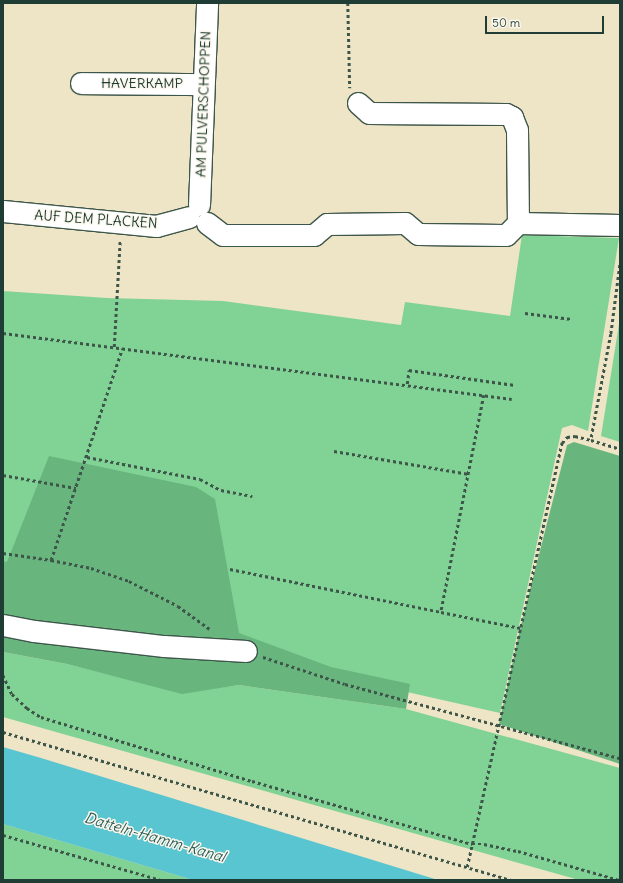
<!DOCTYPE html>
<style>
body{margin:0}
#map{position:relative;width:623px;height:883px;overflow:hidden;background:#eee4c6;font-family:Delius,sans-serif}
div>[style]{position:absolute}
.green>*{inset:0;background:#81d395}
.forest>*{inset:0;background:#68b57e}
.water>*{inset:0;background:#58c5d1}
.path>*{height:2.5px;margin-top:-1.25px;transform-origin:0;background:repeating-linear-gradient(90deg,#3e564a 0 3px,transparent 0 6px)}
.roads{filter:drop-shadow(1px 0 #3e564a) drop-shadow(-1px 0 #3e564a) drop-shadow(0 1px #3e564a) drop-shadow(0 -1px #3e564a)}
.minor>*{height:21px;margin:-10.5px;padding:0 10.5px;transform-origin:10.5px;border-radius:10.5px;background:#fff}
span{translate:-50% -50%;white-space:nowrap;text-align:center;line-height:1.15;-webkit-text-stroke:3px #fbf7ec;paint-order:stroke}
.street-label{font-size:14px;color:#1f3d34}
.water-label{font-size:15px;color:#2d5f5b;font-style:italic}
.frame{position:absolute;inset:0;border:4px solid #1f3d34;pointer-events:none}
.scale{position:absolute;left:485px;top:16px;width:119px;height:18px;box-sizing:border-box;border:2px solid #1f3d34;border-top:0;padding-left:5px;font-size:12px;line-height:14px;white-space:nowrap;color:#1f3d34;-webkit-text-stroke:3px #fbf7ec;paint-order:stroke}
</style>
<div id="map">
<div class="green">
<i style="clip-path:polygon(522px 235px,619px 238px,588px 431px,572px 425px,562px 428px,500px 713px,345px 678px,3px 618px,3px 291px,107px 298px,223px 301px,401px 325px,405px 302px,510px 316px)"></i>
<i style="clip-path:polygon(620px 318px,620px 442px,601px 436px)"></i>
<i style="clip-path:polygon(3px 652px,67px 664px,182px 693px,239px 685px,406px 709px,620px 768px,620px 880px,579px 880px,3px 717px)"></i>
<i style="clip-path:polygon(3px 824px,193px 880px,3px 880px)"></i>
</div>
<div class="forest">
<i style="clip-path:polygon(574px 442px,620px 456px,620px 764px,499px 724px,520px 629px,567px 445px)"></i>
<i style="clip-path:polygon(49px 456px,196px 487px,215px 499px,239px 633px,331px 667px,410px 684px,406px 709px,239px 685px,182px 694px,67px 664px,3px 652px,3px 561px,7px 562px)"></i>
</div>
<div class="water">
<i style="clip-path:polygon(3px 747px,41px 758px,438px 880px,193px 880px,3px 824px)"></i>
</div>
<div class="path">
<i style="left:348px;top:3px;width:85px;rotate:88.7deg"></i>
<i style="left:620px;top:265px;width:70px;rotate:97.4deg"></i>
<i style="left:611px;top:334px;width:108px;rotate:100.7deg"></i>
<i style="left:591px;top:440px;width:30px;rotate:17deg"></i>
<i style="left:525px;top:313px;width:47px;rotate:7.3deg"></i>
<i style="left:3px;top:333px;width:513px;rotate:7.39deg"></i>
<i style="left:114px;top:347px;width:106px;rotate:-86.8deg"></i>
<i style="left:407px;top:384px;width:14px;rotate:-82deg"></i>
<i style="left:409px;top:370px;width:107px;rotate:8.1deg"></i>
<i style="left:484px;top:395px;width:221px;rotate:101.2deg"></i>
<i style="left:441px;top:612px;width:81px;rotate:11.4deg"></i>
<i style="left:334px;top:451px;width:137px;rotate:9.7deg"></i>
<i style="left:87px;top:457px;width:115px;rotate:11deg"></i>
<i style="left:200px;top:479px;width:24px;rotate:28deg"></i>
<i style="left:221px;top:490px;width:32px;rotate:11deg"></i>
<i style="left:3px;top:475px;width:74px;rotate:10.1deg"></i>
<i style="left:3px;top:553px;width:49px;rotate:8.3deg"></i>
<i style="left:51px;top:560px;width:223px;rotate:-71.4deg"></i>
<i style="left:51px;top:560px;width:41px;rotate:11.3deg"></i>
<i style="left:91px;top:568px;width:40px;rotate:18.9deg"></i>
<i style="left:129px;top:581px;width:55px;rotate:27deg"></i>
<i style="left:178px;top:606px;width:41px;rotate:36deg"></i>
<i style="left:230px;top:569px;width:215px;rotate:11.5deg"></i>
<i style="left:263px;top:657px;width:86px;rotate:18.2deg"></i>
<i style="left:345px;top:684px;width:285px;rotate:15.1deg"></i>
<i style="left:3px;top:675px;width:21px;rotate:65deg"></i>
<i style="left:12px;top:694px;width:21px;rotate:43deg"></i>
<i style="left:27px;top:708px;width:17px;rotate:33deg"></i>
<i style="left:41px;top:717px;width:220px;rotate:16.9deg"></i>
<i style="left:252px;top:781px;width:229px;rotate:16deg"></i>
<i style="left:472px;top:844px;width:12px"></i>
<i style="left:484px;top:844px;width:35px;rotate:12deg"></i>
<i style="left:518px;top:851px;width:105px;rotate:16deg"></i>
<i style="left:3px;top:732px;width:529px;rotate:16.24deg"></i>
<i style="left:3px;top:835px;width:164px;rotate:15.9deg"></i>
<i style="left:467px;top:867px;width:435px;rotate:-77.4deg"></i>
<i style="left:562px;top:443px;width:8px;rotate:-50deg"></i>
<i style="left:567px;top:437px;width:8px;rotate:-7deg"></i>
<i style="left:575px;top:436px;width:16px;rotate:14deg"></i>
</div>
<div class="roads">
<div class="minor">
<i style="left:81px;top:83px;width:122px;rotate:0.5deg"></i>
<i style="left:358px;top:103px;width:15px;rotate:42deg"></i>
<i style="left:369px;top:113px;width:137px;rotate:0.4deg"></i>
<i style="left:506px;top:114px;width:7px;rotate:27deg"></i>
<i style="left:512px;top:117px;width:14px;rotate:69deg"></i>
<i style="left:517px;top:130px;width:93px;rotate:89.4deg"></i>
<i style="left:199px;top:205px;width:202px;rotate:-87.7deg"></i>
<i style="left:3px;top:211px;width:154px;rotate:5.6deg"></i>
<i style="left:156px;top:226px;width:34px;rotate:-15deg"></i>
<i style="left:207px;top:223px;width:20px;rotate:37deg"></i>
<i style="left:223px;top:235px;width:91px"></i>
<i style="left:314px;top:235px;width:17px;rotate:-40deg"></i>
<i style="left:327px;top:224px;width:78px;rotate:-0.7deg"></i>
<i style="left:405px;top:223px;width:17px;rotate:40deg"></i>
<i style="left:418px;top:234px;width:88px;rotate:0.7deg"></i>
<i style="left:506px;top:235px;width:17px;rotate:-45deg"></i>
<i style="left:518px;top:223px;width:102px;rotate:1.1deg"></i>
<i style="left:3px;top:625px;width:32px;rotate:11deg"></i>
<i style="left:34px;top:631px;width:131px;rotate:6.6deg"></i>
<i style="left:164px;top:646px;width:82px;rotate:3.5deg"></i>
</div>
</div>
<div class="street-label">
<span style="left:142px;top:83px">HAVERKAMP</span>
<span style="left:203px;top:104px;rotate:-88deg">AM PULVERSCHOPPEN</span>
<span style="left:96px;top:219px;rotate:4deg">AUF DEM PLACKEN</span>
</div>
<div class="water-label">
<span style="left:155px;top:837px;rotate:16deg">Datteln-Hamm-Kanal</span>
</div>
<div class="frame"></div>
<div class="scale">50 m</div>
</div>
